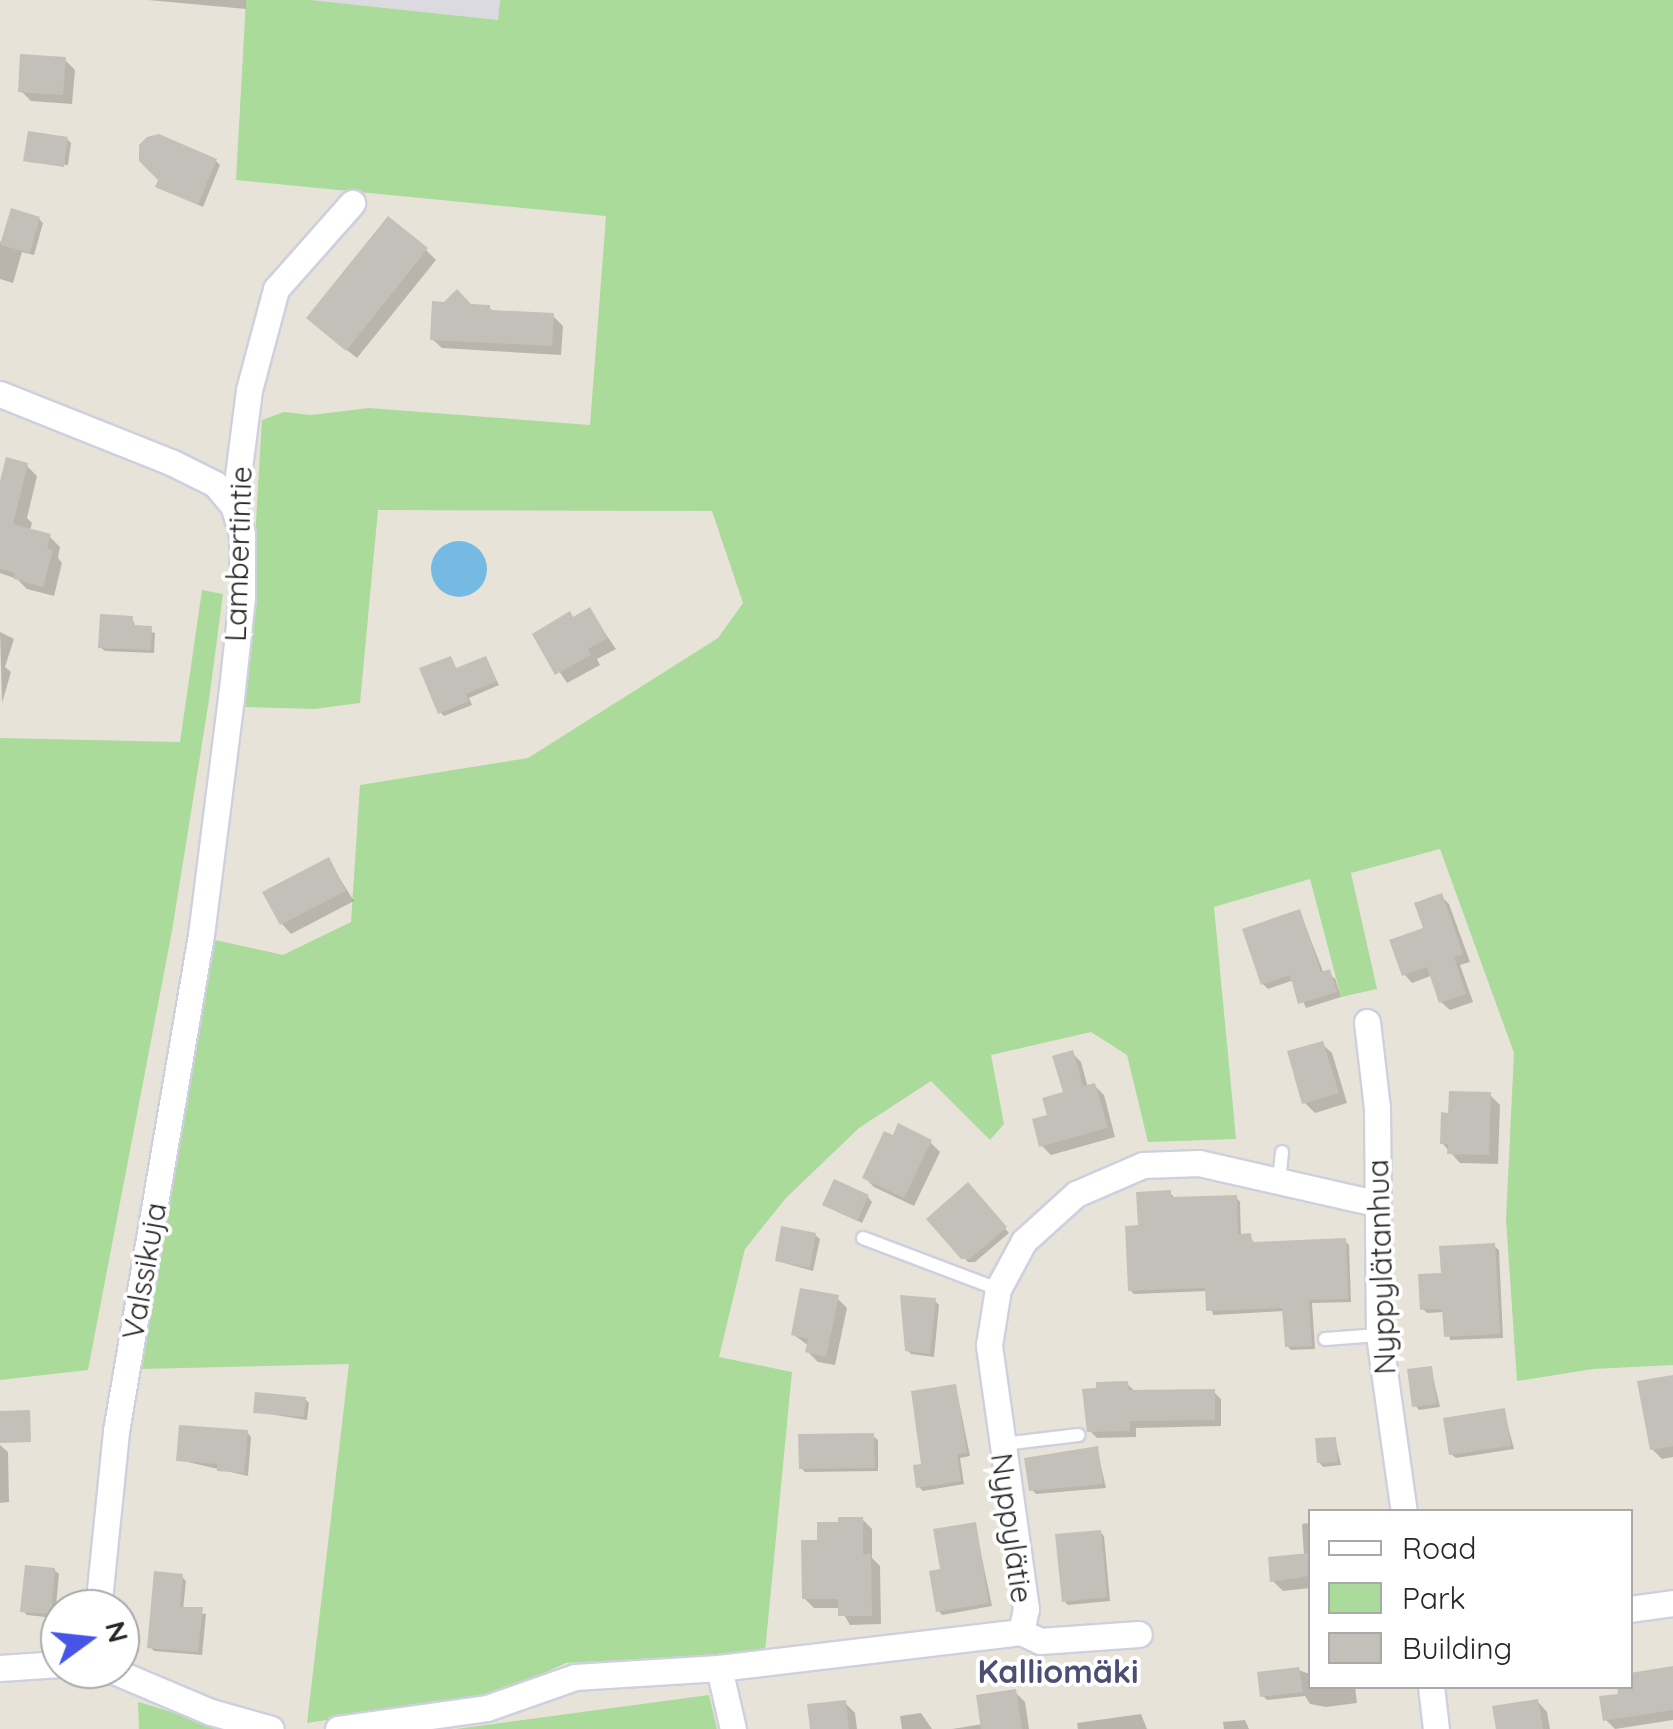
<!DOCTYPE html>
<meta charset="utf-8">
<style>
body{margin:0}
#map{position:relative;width:1673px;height:1729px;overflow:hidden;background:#e8e3d9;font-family:Quicksand,sans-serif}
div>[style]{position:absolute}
.industrial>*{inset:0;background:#dcdae1}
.green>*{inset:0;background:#aadb9a}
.water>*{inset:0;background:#74bae2}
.round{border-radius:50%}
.shadow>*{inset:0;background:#0003}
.building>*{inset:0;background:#c3c0b9}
.roads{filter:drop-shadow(2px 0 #cfd0df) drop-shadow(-2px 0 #cfd0df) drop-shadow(0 2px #cfd0df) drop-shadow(0 -2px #cfd0df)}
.lane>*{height:12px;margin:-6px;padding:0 6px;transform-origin:6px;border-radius:6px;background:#fff}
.street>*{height:25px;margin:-12.5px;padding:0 12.5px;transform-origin:12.5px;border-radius:12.5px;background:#fff}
span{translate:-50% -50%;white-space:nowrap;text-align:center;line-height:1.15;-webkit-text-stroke:8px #fff;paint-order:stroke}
.street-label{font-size:30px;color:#272727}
.neighbourhood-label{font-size:32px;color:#4c4f73;font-weight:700}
.legend{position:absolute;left:1308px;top:1509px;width:325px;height:180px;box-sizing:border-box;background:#fff;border:2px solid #a9a9a9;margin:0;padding:12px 18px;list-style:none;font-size:30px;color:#272727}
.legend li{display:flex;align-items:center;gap:20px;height:50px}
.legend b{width:50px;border:2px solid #a9a9a9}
.north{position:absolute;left:40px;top:1589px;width:100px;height:100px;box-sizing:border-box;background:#fff;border:2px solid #a9a9a9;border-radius:50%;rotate:75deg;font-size:28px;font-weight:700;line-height:40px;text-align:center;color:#272727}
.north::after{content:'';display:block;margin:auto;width:35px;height:45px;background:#4655e8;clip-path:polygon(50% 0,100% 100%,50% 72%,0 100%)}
</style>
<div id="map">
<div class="industrial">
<i style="clip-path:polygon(310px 0,500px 0,498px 20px)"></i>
</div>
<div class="green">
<i style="clip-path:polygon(246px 0,310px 0,498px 20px,500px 0,1673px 0,1673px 1365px,1593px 1369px,1517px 1381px,1506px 1219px,1514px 1053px,1440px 849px,1351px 873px,1377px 989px,1341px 997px,1310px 879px,1214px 907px,1236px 1139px,1148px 1142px,1127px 1055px,1091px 1032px,991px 1055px,1004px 1124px,990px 1140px,931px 1081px,859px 1128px,786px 1198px,745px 1249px,719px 1357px,792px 1372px,765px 1652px,566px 1663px,497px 1694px,307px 1723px,349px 1364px,140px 1369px,215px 940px,283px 955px,351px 922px,360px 785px,528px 758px,718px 638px,743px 603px,712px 511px,378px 510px,360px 703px,314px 709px,245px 707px,262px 420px,284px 412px,311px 415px,369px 408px,590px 425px,606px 216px,236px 180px)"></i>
<i style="clip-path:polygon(202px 590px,223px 594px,209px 700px,172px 931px,88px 1370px,0 1380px,0 738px,180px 742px)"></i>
<i style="clip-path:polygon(709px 1695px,717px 1729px,456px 1729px)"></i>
<i style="clip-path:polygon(138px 1702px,230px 1729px,139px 1729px)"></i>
</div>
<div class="water">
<i class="round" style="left:431px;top:541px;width:56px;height:56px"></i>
</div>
<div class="shadow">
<i style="clip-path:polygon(148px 0,246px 0,246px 9px)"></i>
<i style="clip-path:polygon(65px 60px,75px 70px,72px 104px,31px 101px,21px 91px)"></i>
<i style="clip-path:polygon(30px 134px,67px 139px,71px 143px,68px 165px,27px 162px)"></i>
<i style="clip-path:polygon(216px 161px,220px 165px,203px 207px,158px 186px)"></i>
<i style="clip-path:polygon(39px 219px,43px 223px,34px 255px,22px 252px,13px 283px,0 279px,0 242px)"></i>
<i style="clip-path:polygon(426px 250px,436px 260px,357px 358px,319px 328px)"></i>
<i style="clip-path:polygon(470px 306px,489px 307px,494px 313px,553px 316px,563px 326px,561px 355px,442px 348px,432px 339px)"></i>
<i style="clip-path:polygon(27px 466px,37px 476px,27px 518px,32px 523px,30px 531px,49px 536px,60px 547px,58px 558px,62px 563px,54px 596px,27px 589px,17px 579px,0 573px,0 486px)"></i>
<i style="clip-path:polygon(589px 610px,616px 649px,597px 659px,600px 665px,567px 683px,535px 635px)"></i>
<i style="clip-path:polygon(132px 618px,136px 628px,155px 633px,154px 653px,105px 651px,100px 647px)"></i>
<i style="clip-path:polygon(0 632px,14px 639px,5px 667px,11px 672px,2px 703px)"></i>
<i style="clip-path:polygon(450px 659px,458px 670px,486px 659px,499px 685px,469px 698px,472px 705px,444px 716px,440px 712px)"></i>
<i style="clip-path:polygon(328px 860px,354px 901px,291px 934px,282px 924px)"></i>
<i style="clip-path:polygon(1441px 896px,1449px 904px,1470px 962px,1460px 965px,1473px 1002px,1450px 1010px,1441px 1002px,1433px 975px,1412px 983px,1404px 974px)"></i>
<i style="clip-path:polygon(1300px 912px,1324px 974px,1335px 978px,1341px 997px,1306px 1008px,1294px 980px,1268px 989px,1263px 984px)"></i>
<i style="clip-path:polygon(1322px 1044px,1332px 1053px,1347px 1103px,1315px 1113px,1305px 1103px)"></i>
<i style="clip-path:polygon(1072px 1053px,1081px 1062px,1088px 1088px,1095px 1086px,1104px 1095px,1115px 1137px,1051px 1155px,1042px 1146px,1050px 1117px,1066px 1094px)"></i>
<i style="clip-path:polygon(1490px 1095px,1500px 1105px,1498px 1164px,1460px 1163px,1442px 1143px,1451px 1115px)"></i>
<i style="clip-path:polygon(930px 1142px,940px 1152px,914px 1206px,874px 1187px,865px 1178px)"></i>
<i style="clip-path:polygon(968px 1186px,1009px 1233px,975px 1262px,968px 1262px,930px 1219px)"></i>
<i style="clip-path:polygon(1170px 1193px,1174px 1197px,1236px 1197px,1240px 1202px,1241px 1236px,1250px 1236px,1255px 1245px,1345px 1241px,1349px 1245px,1351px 1302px,1312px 1303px,1315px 1349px,1291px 1350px,1287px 1346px,1285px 1311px,1213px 1315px,1208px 1291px,1134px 1294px,1130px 1290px,1141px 1227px)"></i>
<i style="clip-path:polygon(868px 1197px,872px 1202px,862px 1223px,825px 1204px)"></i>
<i style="clip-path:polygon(815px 1235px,820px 1239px,813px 1271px,777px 1261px)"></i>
<i style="clip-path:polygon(1494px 1246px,1499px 1250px,1503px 1338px,1450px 1340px,1445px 1312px,1427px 1313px,1423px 1309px,1444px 1276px)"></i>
<i style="clip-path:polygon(837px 1298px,847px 1308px,835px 1365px,818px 1362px,808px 1352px,809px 1346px,794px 1335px)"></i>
<i style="clip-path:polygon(935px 1301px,939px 1305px,934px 1357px,911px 1354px,907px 1350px)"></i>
<i style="clip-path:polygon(1431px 1369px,1440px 1407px,1419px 1410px,1415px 1405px)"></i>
<i style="clip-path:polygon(1673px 1377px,1673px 1457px,1662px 1459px,1652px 1449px)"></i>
<i style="clip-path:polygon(1127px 1384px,1136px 1392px,1214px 1392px,1221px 1399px,1221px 1426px,1136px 1428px,1136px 1437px,1097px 1438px,1090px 1431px)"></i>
<i style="clip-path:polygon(956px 1387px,970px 1456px,960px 1458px,964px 1484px,923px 1491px,919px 1487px,924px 1466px)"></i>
<i style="clip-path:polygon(305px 1399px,309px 1403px,307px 1420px,256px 1412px)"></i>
<i style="clip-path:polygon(1504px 1411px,1514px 1449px,1456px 1458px,1451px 1454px)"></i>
<i style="clip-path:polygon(247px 1432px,251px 1437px,248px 1476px,179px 1460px)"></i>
<i style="clip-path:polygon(873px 1436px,878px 1440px,878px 1471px,805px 1472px,801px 1468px)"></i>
<i style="clip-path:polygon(1335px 1439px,1341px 1465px,1323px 1467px,1319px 1462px)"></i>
<i style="clip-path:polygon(0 1445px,8px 1452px,9px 1502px,0 1503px)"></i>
<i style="clip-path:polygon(1097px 1449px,1106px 1488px,1036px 1494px,1032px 1490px)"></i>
<i style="clip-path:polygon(862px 1519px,872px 1529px,872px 1558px,880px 1566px,881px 1624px,850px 1625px,840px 1608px,814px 1608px,804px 1598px,819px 1542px)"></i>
<i style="clip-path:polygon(1310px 1523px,1310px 1588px,1283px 1591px,1273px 1581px,1304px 1556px,1302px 1524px)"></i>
<i style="clip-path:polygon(975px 1525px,992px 1606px,942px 1615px,938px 1610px,942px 1571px)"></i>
<i style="clip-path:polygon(1100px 1532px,1104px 1536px,1110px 1601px,1068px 1605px,1064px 1601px)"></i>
<i style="clip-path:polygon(54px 1570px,59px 1574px,55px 1618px,27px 1615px,23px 1611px)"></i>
<i style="clip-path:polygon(182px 1577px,186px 1581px,183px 1610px,206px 1614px,202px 1655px,154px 1651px,150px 1647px)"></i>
<i style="clip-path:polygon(1673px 1669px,1673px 1720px,1615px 1729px,1605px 1719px,1630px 1686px)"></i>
<i style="clip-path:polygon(1298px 1670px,1310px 1674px,1310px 1686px,1355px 1686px,1357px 1703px,1326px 1707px,1310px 1704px,1305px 1696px,1267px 1700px,1263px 1696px)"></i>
<i style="clip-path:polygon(1015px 1692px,1025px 1702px,1029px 1729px,952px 1729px,983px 1724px)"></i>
<i style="clip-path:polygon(1538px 1702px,1547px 1712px,1550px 1729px,1498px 1729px)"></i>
<i style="clip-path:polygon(845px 1703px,855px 1713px,857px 1729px,812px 1729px)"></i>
<i style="clip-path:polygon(921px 1713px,932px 1729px,902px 1729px,900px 1716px)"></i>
<i style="clip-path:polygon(1141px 1714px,1147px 1729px,1078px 1729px,1077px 1723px)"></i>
<i style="clip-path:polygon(1245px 1720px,1249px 1729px,1224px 1729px,1223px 1722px)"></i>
</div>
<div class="building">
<i style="clip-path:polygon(20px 54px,66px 57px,63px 95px,18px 92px)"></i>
<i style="clip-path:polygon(28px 131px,68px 137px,64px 167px,23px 161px)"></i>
<i style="clip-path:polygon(159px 134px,217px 159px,198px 205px,155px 187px,158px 180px,139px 161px,139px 145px,147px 137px)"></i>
<i style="clip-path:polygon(11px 208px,40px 217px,30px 253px,0 245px)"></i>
<i style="clip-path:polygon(388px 216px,428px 248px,346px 351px,306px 318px)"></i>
<i style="clip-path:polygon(457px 289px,471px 304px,490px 305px,490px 310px,554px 313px,552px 346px,430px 340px,432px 301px,444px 302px)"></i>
<i style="clip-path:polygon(6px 457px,28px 463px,13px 524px,51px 534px,47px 548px,53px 550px,43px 587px,14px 579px,15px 573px,0 569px,0 481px)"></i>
<i style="clip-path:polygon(590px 607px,608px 638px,588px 649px,591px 655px,555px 675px,532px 634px,570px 611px,573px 617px)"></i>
<i style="clip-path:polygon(100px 614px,133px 616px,133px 625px,152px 626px,151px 650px,98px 648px)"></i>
<i style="clip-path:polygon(451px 656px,456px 668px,486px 656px,497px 681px,466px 694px,469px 701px,438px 714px,419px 668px)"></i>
<i style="clip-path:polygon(329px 857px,346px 891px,280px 925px,262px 892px)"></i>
<i style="clip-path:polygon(1442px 893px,1463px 954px,1454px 957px,1466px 994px,1439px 1003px,1427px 967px,1402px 976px,1389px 940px,1423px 928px,1414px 903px)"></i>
<i style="clip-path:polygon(1300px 909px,1321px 972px,1330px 969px,1337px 992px,1298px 1004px,1290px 975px,1261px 985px,1242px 929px)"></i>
<i style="clip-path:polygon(1323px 1041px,1339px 1093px,1302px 1104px,1287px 1051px)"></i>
<i style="clip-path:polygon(1073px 1050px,1083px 1086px,1095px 1083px,1108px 1128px,1039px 1147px,1032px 1119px,1047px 1115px,1042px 1098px,1063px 1092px,1052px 1056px)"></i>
<i style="clip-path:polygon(1449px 1091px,1491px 1092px,1489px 1155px,1447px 1154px,1448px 1144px,1440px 1144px,1441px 1112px,1448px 1113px)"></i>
<i style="clip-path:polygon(898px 1123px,932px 1140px,904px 1198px,862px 1178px,884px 1131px,893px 1135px)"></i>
<i style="clip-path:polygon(834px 1179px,869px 1195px,857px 1221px,822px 1205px)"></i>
<i style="clip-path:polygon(968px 1182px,1007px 1227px,970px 1259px,961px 1259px,926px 1219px)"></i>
<i style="clip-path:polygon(1171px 1190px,1171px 1197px,1237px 1195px,1238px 1234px,1251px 1233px,1252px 1242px,1346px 1238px,1348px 1299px,1309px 1300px,1312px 1346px,1285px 1347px,1282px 1308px,1206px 1311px,1205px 1288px,1128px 1291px,1125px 1226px,1138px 1225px,1136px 1192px)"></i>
<i style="clip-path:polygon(781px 1226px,816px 1233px,810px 1268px,775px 1261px)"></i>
<i style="clip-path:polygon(1495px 1243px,1500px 1334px,1444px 1337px,1442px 1309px,1420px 1310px,1418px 1274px,1441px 1273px,1439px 1246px)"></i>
<i style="clip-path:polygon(800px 1288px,839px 1295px,826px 1357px,805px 1352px,808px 1339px,791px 1335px)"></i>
<i style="clip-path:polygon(900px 1295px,936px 1298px,930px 1354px,905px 1351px)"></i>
<i style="clip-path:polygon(1432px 1366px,1437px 1404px,1412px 1407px,1407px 1369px)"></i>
<i style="clip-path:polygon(1673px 1375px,1673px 1446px,1650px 1450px,1637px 1381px)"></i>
<i style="clip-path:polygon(1128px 1381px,1129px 1390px,1215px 1389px,1215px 1420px,1130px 1421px,1130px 1431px,1087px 1432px,1082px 1389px,1096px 1388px,1096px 1382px)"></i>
<i style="clip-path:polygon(956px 1384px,967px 1453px,957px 1454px,961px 1481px,916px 1488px,913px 1465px,921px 1464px,911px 1391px)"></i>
<i style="clip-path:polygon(255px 1392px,306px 1397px,304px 1417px,253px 1413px)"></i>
<i style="clip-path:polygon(1505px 1408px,1511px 1446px,1449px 1455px,1443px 1418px)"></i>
<i style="clip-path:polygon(30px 1410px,31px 1442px,0 1443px,0 1411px)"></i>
<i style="clip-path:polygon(179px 1425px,248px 1430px,244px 1473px,217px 1471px,217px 1464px,176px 1461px)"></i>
<i style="clip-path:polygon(874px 1433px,875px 1468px,799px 1469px,798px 1434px)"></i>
<i style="clip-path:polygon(1336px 1437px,1338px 1462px,1317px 1463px,1315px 1438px)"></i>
<i style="clip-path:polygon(1098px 1446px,1103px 1484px,1029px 1491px,1024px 1458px)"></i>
<i style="clip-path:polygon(838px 1517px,863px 1517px,863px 1554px,871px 1554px,872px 1616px,838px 1616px,838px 1599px,802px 1599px,801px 1540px,817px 1540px,817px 1522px,838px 1522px)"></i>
<i style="clip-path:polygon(976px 1522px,989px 1603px,936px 1612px,929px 1571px,940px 1569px,933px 1529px)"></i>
<i style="clip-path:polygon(1101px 1530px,1107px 1597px,1062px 1602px,1055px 1534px)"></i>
<i style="clip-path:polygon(1310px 1553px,1310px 1576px,1270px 1582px,1268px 1557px)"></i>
<i style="clip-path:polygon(25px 1565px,55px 1568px,51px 1614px,20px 1612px)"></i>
<i style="clip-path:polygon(154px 1571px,183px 1574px,180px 1607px,203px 1607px,198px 1652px,147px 1648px)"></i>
<i style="clip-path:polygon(1673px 1666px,1673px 1710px,1603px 1721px,1599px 1696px,1618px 1694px,1617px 1686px,1630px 1686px,1630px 1673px)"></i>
<i style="clip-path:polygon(1299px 1667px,1303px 1692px,1260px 1697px,1257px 1672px)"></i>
<i style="clip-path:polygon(1016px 1689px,1022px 1729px,981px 1729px,976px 1695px)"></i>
<i style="clip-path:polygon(1538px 1699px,1543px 1729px,1496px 1729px,1492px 1706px)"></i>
<i style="clip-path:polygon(846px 1700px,849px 1729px,810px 1729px,807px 1704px)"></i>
</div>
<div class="roads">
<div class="lane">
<i style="left:1279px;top:1181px;width:29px;rotate:-84deg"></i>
<i style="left:863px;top:1238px;width:144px;rotate:20.7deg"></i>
<i style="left:1325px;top:1339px;width:54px;rotate:-4.2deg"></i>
<i style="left:1003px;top:1444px;width:76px;rotate:-6.8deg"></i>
</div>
<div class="street">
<i style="left:0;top:394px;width:184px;rotate:21.7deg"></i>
<i style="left:171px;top:462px;width:49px;rotate:26.6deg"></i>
<i style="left:215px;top:484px;width:30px;rotate:50deg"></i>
<i style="left:1367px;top:1022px;width:87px;rotate:83.4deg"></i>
<i style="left:1377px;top:1108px;width:227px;rotate:89.5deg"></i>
<i style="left:1379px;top:1335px;width:179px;rotate:82deg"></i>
<i style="left:98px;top:1609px;width:179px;rotate:-84.2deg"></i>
<i style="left:116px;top:1431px;width:503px;rotate:-80.28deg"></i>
<i style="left:201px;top:935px;width:239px;rotate:-82.8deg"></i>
<i style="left:231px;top:698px;width:102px;rotate:-83.8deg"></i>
<i style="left:242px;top:597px;width:63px;rotate:-90deg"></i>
<i style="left:242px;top:534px;width:28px;rotate:-107deg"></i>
<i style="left:234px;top:507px;width:118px;rotate:-82.7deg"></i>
<i style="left:249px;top:390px;width:105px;rotate:-75deg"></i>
<i style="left:276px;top:289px;width:115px;rotate:-48.5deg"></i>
<i style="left:1630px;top:1609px;width:43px;rotate:-7.9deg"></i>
<i style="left:1021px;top:1632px;width:21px;rotate:25deg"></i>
<i style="left:1040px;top:1641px;width:99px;rotate:-4deg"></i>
<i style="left:0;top:1668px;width:60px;rotate:-3.8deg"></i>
<i style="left:719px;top:1668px;width:63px;rotate:77.1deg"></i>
<i style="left:109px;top:1669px;width:111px;rotate:22.9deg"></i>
<i style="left:211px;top:1712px;width:62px;rotate:15.8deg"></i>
<i style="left:1431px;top:1686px;width:43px;rotate:83.4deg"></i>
<i style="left:338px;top:1729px;width:150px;rotate:-8deg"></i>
<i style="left:487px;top:1708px;width:93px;rotate:-19.4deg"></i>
<i style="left:575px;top:1677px;width:144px;rotate:-3.6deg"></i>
<i style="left:719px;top:1668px;width:304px;rotate:-6.8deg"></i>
<i style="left:1021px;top:1632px;width:24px;rotate:-78deg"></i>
<i style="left:1026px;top:1609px;width:267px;rotate:-98deg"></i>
<i style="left:989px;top:1345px;width:57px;rotate:-80.9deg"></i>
<i style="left:998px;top:1289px;width:55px;rotate:-61.6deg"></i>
<i style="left:1024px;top:1241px;width:70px;rotate:-42.1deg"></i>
<i style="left:1076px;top:1194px;width:73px;rotate:-23.4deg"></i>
<i style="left:1143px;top:1165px;width:56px;rotate:-2deg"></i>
<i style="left:1199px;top:1163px;width:180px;rotate:12.8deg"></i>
</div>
</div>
<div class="street-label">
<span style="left:238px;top:554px;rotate:-88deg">Lambertintie</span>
<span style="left:1381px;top:1267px;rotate:-92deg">Nyppylätanhua</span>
<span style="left:144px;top:1271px;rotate:-80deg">Valssikuja</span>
<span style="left:1012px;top:1528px;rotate:82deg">Nyppylätie</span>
</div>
<div class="neighbourhood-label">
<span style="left:1058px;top:1671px">Kalliomäki</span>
</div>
<ul class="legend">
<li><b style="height:12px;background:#fff"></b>Road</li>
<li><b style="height:28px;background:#aadb9a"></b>Park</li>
<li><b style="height:28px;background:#c3c0b9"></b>Building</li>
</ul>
<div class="north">N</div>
</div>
